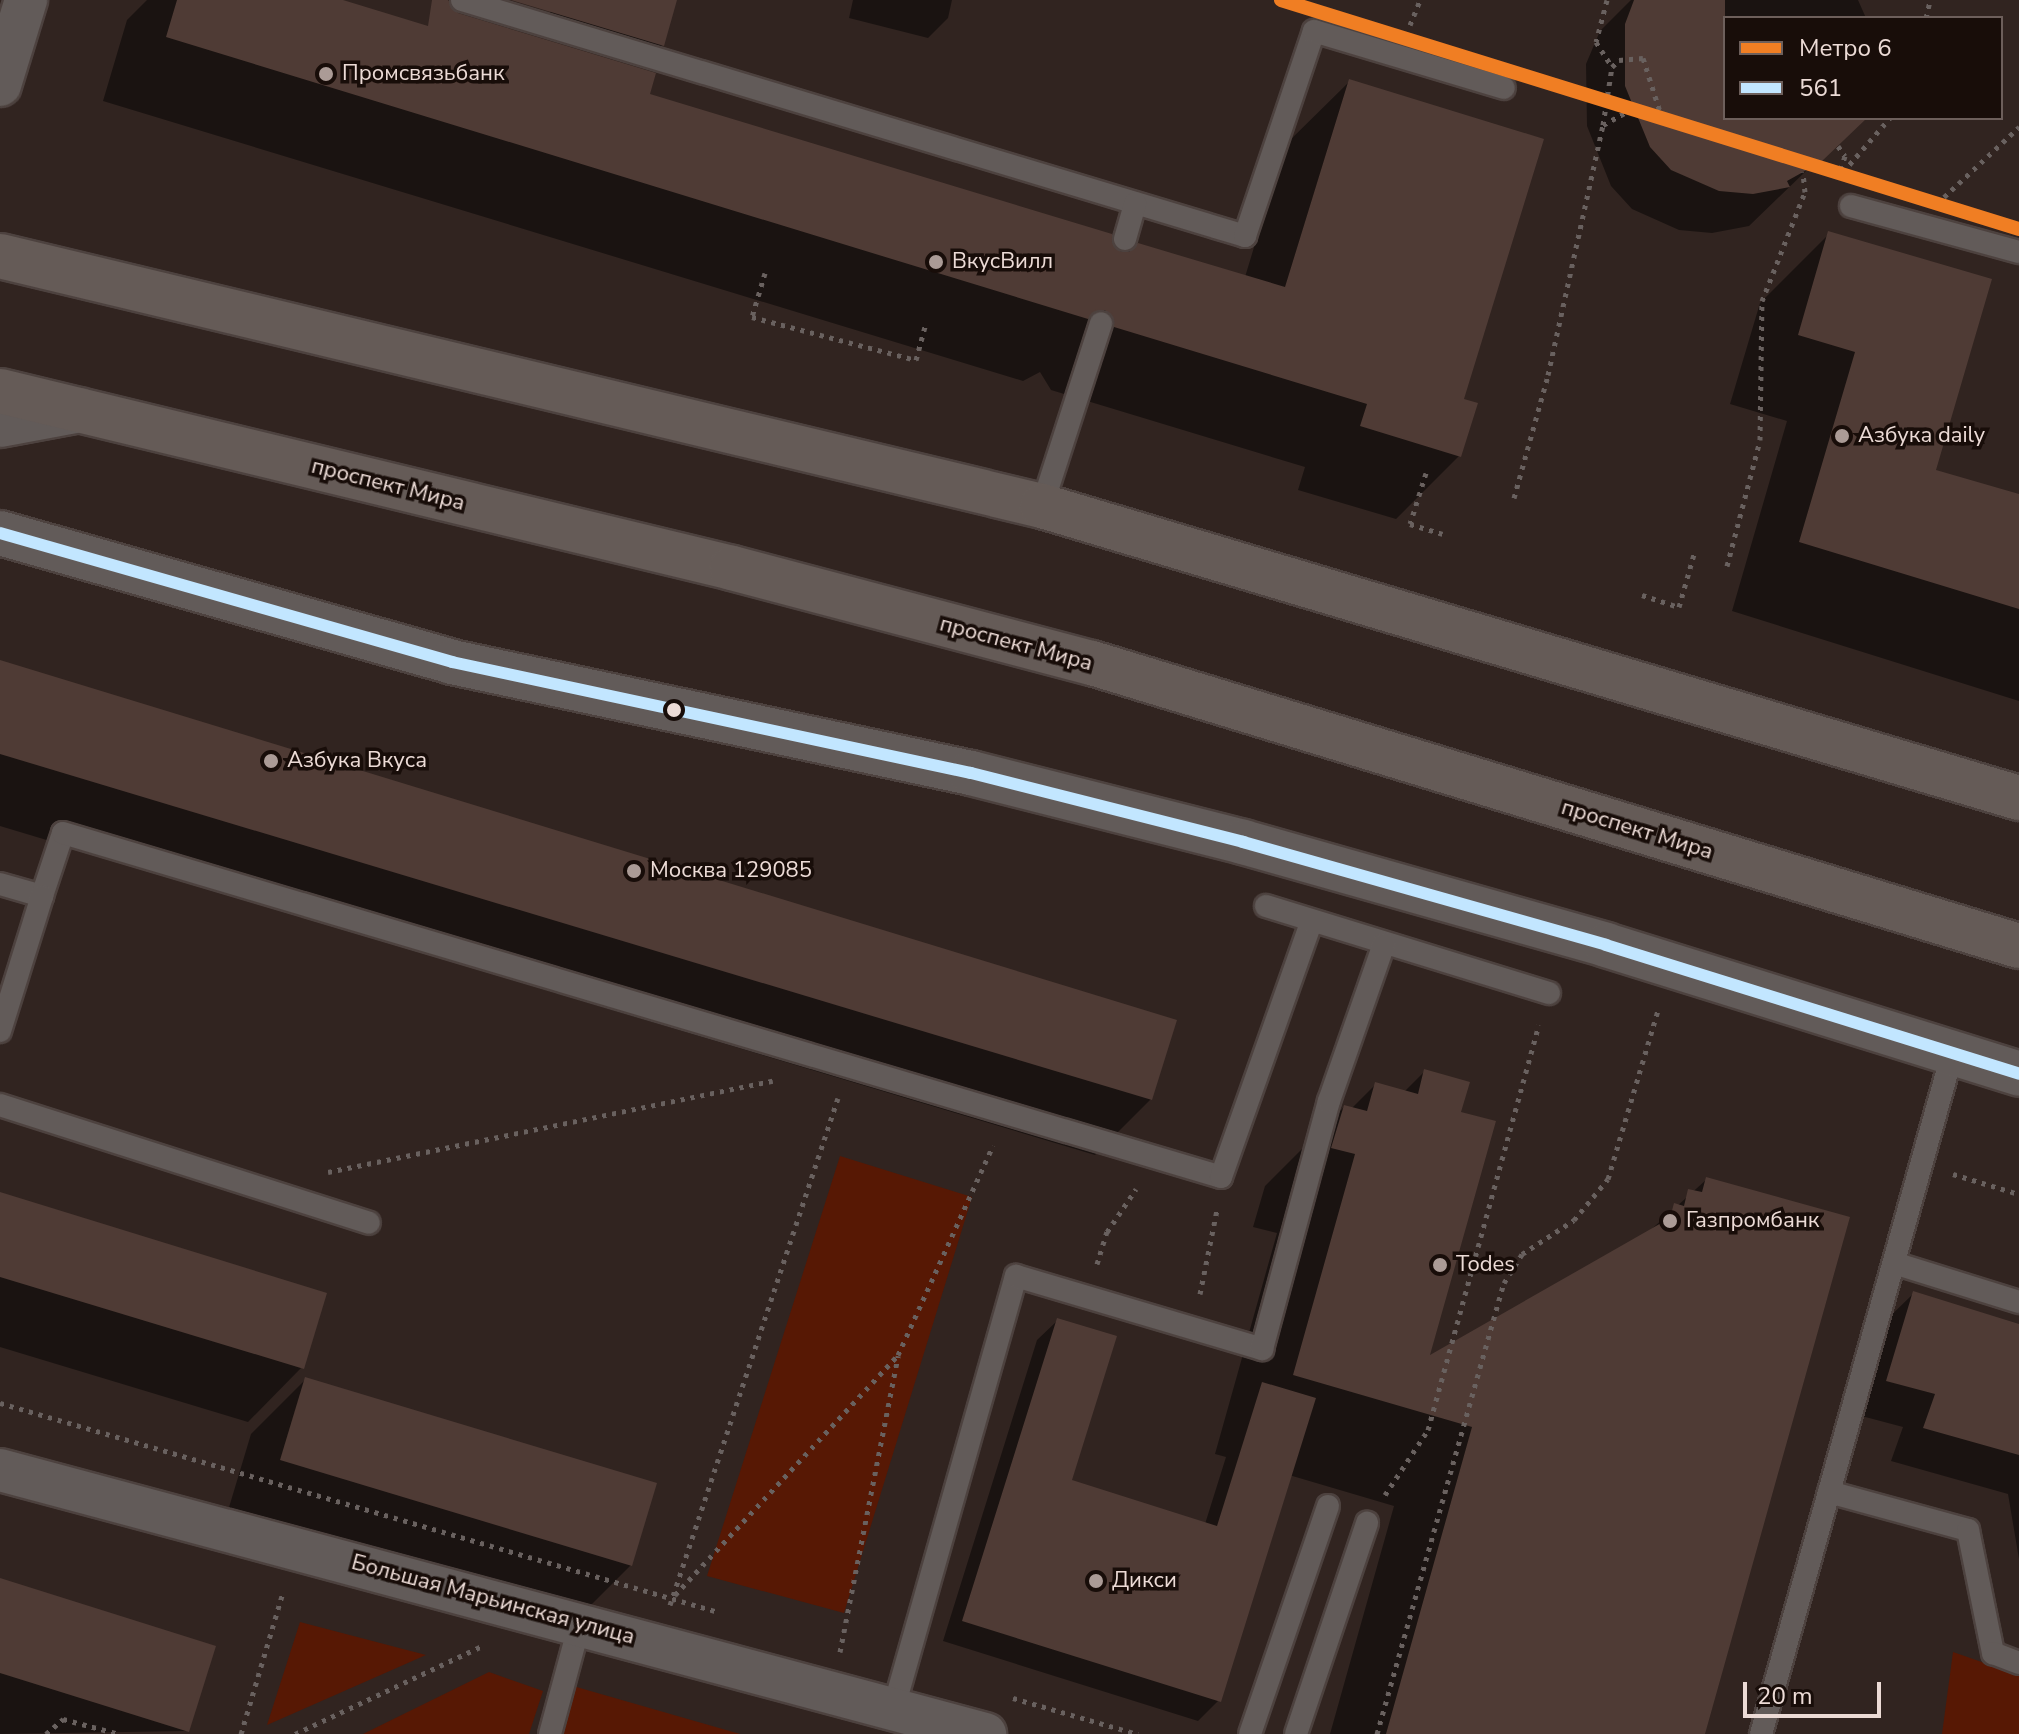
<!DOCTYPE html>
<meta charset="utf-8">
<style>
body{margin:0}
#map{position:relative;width:2019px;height:1734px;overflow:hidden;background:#312420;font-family:"Nunito Sans",sans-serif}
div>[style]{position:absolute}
.green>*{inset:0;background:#571804}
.shadow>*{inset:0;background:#0007}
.building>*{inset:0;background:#4f3b35}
.path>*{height:5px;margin-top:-2.5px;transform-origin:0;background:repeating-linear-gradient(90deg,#69615f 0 4px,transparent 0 10px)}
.roads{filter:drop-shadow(2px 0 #4d423f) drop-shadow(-2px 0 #4d423f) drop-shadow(0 2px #4d423f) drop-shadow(0 -2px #4d423f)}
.service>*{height:22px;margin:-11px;padding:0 11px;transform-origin:11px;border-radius:11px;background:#625b59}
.minor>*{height:42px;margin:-21px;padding:0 21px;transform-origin:21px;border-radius:21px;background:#625b59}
.tertiary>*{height:44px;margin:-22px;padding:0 22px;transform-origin:22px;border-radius:22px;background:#625b59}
.primary>*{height:44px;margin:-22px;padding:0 22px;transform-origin:22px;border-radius:22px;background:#655b57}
.bus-1>*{height:12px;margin:-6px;padding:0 6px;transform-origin:6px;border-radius:6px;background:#c2e6ff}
.metro-1>*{height:14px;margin:-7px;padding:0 7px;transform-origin:7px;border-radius:7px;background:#f07e23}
.dots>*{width:22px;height:22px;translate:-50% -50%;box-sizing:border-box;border:4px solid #180d09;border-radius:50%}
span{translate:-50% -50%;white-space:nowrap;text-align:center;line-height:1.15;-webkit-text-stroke:7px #180d09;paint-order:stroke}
.poi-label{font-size:22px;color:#ecdbd6}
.left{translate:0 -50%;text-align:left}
.street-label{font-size:22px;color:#ecdbd6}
.legend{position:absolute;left:1723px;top:16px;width:280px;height:104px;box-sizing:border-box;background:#180d09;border:2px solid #6d5f5b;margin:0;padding:10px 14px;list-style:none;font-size:24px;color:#ecdbd6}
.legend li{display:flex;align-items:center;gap:16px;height:40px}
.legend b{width:40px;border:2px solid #6d5f5b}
.scale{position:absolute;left:1743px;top:1682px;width:138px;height:36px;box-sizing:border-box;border:4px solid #ecdbd6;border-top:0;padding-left:10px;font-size:24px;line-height:28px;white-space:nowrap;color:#ecdbd6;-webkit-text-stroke:6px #180d09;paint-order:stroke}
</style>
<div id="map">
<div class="green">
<i style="clip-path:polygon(840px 1156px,972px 1197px,844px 1613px,707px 1576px)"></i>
<i style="clip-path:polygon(300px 1622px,426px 1655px,267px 1725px)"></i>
<i style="clip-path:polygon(1953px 1652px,2019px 1675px,2019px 1734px,1942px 1734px)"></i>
<i style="clip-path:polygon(489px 1672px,543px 1691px,529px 1734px,363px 1734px)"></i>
<i style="clip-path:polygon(566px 1684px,740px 1734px,552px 1734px)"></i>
</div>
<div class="shadow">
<i style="clip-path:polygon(147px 0,336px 0,648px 95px,1119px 254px,1245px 277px,1285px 145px,1349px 82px,1462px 400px,1459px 456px,1396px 519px,1298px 490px,1305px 467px,1051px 390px,1040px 372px,1023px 381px,103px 101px,127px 20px)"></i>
<i style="clip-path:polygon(554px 0,675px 0,662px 45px,642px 65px,543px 36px)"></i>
<i style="clip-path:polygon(853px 0,952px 0,948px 18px,928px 38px,849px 18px)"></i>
<i style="clip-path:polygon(1631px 0,1858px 0,1866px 18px,1725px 18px,1725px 118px,1861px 118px,1749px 226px,1712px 233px,1679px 230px,1632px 209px,1611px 186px,1587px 126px,1586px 64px,1600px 31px)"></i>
<i style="clip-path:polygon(1829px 234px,1934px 471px,2019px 497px,2019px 701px,1732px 611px,1787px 421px,1730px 404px,1760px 303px)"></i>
<i style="clip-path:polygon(0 662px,1151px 1099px,1095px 1155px,0 826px)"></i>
<i style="clip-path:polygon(1425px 1071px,1459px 1113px,1427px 1359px,1645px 1235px,1707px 1179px,1703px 1734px,1330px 1734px,1394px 1506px,1289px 1475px,1219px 1700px,1198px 1721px,943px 1641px,1037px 1340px,1058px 1320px,1070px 1481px,1205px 1524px,1226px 1457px,1215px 1454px,1277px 1233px,1253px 1227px,1265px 1186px,1344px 1107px,1351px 1109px,1376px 1084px,1404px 1092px)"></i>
<i style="clip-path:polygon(0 1198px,302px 1367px,248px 1422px,0 1347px)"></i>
<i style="clip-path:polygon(1914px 1293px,2019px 1326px,2019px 1559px,2008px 1494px,1891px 1461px,1903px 1427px,1854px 1414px,1880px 1326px)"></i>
<i style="clip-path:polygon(305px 1380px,631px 1565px,577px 1619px,227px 1514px,251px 1434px)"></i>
<i style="clip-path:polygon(0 1580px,187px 1731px,0 1734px)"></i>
</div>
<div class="building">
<i style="clip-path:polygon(177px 0,343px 0,428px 26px,432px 0,448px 0,458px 13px,656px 73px,650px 94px,1112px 234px,1121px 252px,1129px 252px,1138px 243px,1285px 287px,1349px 79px,1544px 139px,1464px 399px,1478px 403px,1461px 457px,1360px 426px,1367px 404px,1114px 327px,1105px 310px,1088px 319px,166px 37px)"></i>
<i style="clip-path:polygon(511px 0,677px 0,664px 46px)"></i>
<i style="clip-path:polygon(1634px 0,1725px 0,1725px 118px,1867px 118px,1821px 162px,1787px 181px,1790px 187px,1753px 194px,1719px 191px,1671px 170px,1650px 147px,1625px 86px,1625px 24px)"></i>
<i style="clip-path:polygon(1828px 231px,1992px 279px,1936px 470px,2019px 494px,2019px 609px,1799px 542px,1855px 352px,1798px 335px)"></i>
<i style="clip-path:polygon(0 660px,1177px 1020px,1152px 1100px,0 754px)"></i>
<i style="clip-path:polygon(1424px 1069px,1470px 1082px,1461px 1112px,1496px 1121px,1430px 1355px,1670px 1218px,1674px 1203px,1684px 1206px,1688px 1189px,1702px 1192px,1706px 1177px,1850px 1217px,1705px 1734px,1386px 1734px,1472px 1427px,1293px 1375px,1355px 1154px,1331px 1148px,1344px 1105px,1367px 1111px,1375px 1082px,1418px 1094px)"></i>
<i style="clip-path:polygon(0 1192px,327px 1293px,304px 1369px,0 1277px)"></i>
<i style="clip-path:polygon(1913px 1291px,2019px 1324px,2019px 1455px,1923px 1428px,1935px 1394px,1886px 1381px)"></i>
<i style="clip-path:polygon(1057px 1318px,1117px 1336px,1072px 1480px,1217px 1526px,1262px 1382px,1316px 1398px,1221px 1702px,962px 1621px)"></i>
<i style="clip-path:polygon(305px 1377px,657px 1483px,632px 1566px,280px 1460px)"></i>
<i style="clip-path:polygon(0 1578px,216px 1646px,189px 1732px,0 1673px)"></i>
</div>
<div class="path">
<i style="left:1607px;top:0;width:43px;rotate:104.7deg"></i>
<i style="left:1596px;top:42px;width:30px;rotate:57deg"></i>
<i style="left:1926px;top:18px;width:18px;rotate:-77deg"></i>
<i style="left:1410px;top:25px;width:27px;rotate:-68deg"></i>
<i style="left:1603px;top:125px;width:59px;rotate:-81.2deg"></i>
<i style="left:1612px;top:67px;width:10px;rotate:-45deg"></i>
<i style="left:1619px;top:60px;width:24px;rotate:-5deg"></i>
<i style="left:1643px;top:58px;width:66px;rotate:72.4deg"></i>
<i style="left:1838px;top:146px;width:12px;rotate:55deg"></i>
<i style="left:1845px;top:156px;width:19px;rotate:108deg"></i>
<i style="left:1843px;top:172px;width:72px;rotate:-49deg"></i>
<i style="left:1944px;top:197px;width:103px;rotate:-43deg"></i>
<i style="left:765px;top:273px;width:46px;rotate:106.5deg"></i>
<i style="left:752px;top:317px;width:170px;rotate:14.7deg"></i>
<i style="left:916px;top:360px;width:39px;rotate:-75deg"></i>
<i style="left:1426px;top:473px;width:53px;rotate:107.4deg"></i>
<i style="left:1410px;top:524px;width:34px;rotate:17deg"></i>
<i style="left:1514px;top:498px;width:128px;rotate:-74.5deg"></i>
<i style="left:1548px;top:375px;width:256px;rotate:-77.6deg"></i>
<i style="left:1603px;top:125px;width:35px;rotate:-29deg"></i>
<i style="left:1634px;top:108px;width:30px;rotate:20deg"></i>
<i style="left:1727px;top:566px;width:130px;rotate:-75.3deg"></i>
<i style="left:1760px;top:440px;width:139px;rotate:-89.2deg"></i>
<i style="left:1762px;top:301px;width:117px;rotate:-68.5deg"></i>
<i style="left:1805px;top:192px;width:20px;rotate:-96deg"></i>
<i style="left:1642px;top:595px;width:39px;rotate:18deg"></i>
<i style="left:1679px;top:607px;width:55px;rotate:-74.2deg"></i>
<i style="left:328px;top:1172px;width:454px;rotate:-11.6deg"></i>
<i style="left:1953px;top:1174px;width:69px;rotate:16.9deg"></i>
<i style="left:1097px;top:1264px;width:34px;rotate:-73deg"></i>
<i style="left:1107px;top:1232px;width:52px;rotate:-56deg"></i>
<i style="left:1200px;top:1294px;width:86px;rotate:-78.6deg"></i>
<i style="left:0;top:1403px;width:745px;rotate:16.22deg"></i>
<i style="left:1385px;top:1495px;width:78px;rotate:-56.5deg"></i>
<i style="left:1428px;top:1430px;width:420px;rotate:-74.7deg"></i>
<i style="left:675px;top:1595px;width:328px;rotate:-47.1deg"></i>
<i style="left:898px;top:1355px;width:230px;rotate:-65.6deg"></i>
<i style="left:670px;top:1605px;width:534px;rotate:-71.67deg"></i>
<i style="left:840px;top:1652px;width:302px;rotate:-78.9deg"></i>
<i style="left:1013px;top:1698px;width:130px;rotate:16.1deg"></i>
<i style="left:46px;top:1734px;width:23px;rotate:-41deg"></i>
<i style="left:63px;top:1719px;width:58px;rotate:15deg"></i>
<i style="left:241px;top:1734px;width:148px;rotate:-73.5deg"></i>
<i style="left:295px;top:1734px;width:207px;rotate:-25.2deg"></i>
<i style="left:1377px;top:1734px;width:469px;rotate:-74.3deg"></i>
<i style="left:1504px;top:1283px;width:34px;rotate:-58deg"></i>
<i style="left:1522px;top:1254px;width:62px;rotate:-33.2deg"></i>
<i style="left:1574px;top:1220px;width:53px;rotate:-50.3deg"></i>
<i style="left:1608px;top:1179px;width:176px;rotate:-73.5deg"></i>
</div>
<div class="roads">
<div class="service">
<i style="left:462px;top:0;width:818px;rotate:16.77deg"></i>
<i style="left:1245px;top:236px;width:216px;rotate:-71.4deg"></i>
<i style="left:1314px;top:31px;width:198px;rotate:16.7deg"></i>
<i style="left:1851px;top:206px;width:174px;rotate:15.3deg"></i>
<i style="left:1125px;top:239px;width:37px;rotate:-74deg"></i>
<i style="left:1042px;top:506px;width:192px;rotate:-72.1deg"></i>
<i style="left:0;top:884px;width:44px;rotate:15.9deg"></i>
<i style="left:42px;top:896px;width:66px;rotate:-71.6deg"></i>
<i style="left:63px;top:833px;width:1208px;rotate:16.54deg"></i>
<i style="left:1221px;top:1177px;width:269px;rotate:-70.5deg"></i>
<i style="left:1266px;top:906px;width:296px;rotate:17.1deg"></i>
<i style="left:0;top:1031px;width:141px;rotate:-72.7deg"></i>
<i style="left:0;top:1105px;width:387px;rotate:17.7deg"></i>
<i style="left:1894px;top:1263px;width:131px;rotate:17.3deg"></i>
<i style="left:1829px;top:1492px;width:144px;rotate:15.3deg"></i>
<i style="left:1968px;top:1530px;width:126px;rotate:78.5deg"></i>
<i style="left:1993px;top:1653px;width:28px;rotate:21deg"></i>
<i style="left:894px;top:1707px;width:448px;rotate:-74.2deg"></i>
<i style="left:1016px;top:1276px;width:257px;rotate:16.5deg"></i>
<i style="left:1262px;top:1349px;width:257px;rotate:-74.9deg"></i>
<i style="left:1329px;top:1101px;width:166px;rotate:-70.7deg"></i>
<i style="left:550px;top:1734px;width:115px;rotate:-74.9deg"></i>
<i style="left:1250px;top:1734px;width:241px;rotate:-71.1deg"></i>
<i style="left:1296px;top:1734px;width:223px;rotate:-71.4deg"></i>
<i style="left:1761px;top:1734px;width:705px;rotate:-74.29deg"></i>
</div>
<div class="minor">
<i style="left:0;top:85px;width:89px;rotate:-73deg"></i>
<i style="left:0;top:1470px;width:1020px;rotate:15deg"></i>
</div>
<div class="tertiary">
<i style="left:0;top:425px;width:81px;rotate:-10.6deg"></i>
<i style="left:0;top:533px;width:470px;rotate:15.9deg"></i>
<i style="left:452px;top:662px;width:531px;rotate:12.07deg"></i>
<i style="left:971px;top:773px;width:281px;rotate:14.2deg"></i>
<i style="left:1243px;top:842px;width:377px;rotate:15.8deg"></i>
<i style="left:1606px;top:945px;width:433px;rotate:17.3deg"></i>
</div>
<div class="primary">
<i style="left:0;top:256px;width:1072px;rotate:13.49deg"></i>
<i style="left:1042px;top:506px;width:1020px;rotate:16.64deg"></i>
<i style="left:0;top:391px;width:753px;rotate:13.59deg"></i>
<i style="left:732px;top:568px;width:372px;rotate:14.8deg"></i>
<i style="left:1092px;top:663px;width:969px;rotate:16.98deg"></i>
</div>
</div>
<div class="bus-1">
<i style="left:0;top:533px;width:470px;rotate:15.9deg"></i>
<i style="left:452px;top:662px;width:531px;rotate:12.07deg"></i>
<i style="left:971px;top:773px;width:281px;rotate:14.2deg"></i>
<i style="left:1243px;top:842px;width:377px;rotate:15.8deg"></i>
<i style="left:1606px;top:945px;width:433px;rotate:17.3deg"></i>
</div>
<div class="metro-1">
<i style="left:1281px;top:0;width:773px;rotate:17.24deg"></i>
</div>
<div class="dots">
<i style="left:326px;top:74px;background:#ab9b96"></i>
<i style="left:936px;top:262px;background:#ab9b96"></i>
<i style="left:1842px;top:436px;background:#ab9b96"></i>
<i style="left:674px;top:710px;background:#ecdbd6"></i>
<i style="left:271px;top:761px;background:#ab9b96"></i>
<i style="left:634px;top:871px;background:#ab9b96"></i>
<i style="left:1670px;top:1221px;background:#ab9b96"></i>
<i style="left:1440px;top:1265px;background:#ab9b96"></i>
<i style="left:1096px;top:1581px;background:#ab9b96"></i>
</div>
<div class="poi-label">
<span class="left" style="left:342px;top:74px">Промсвязьбанк</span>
<span class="left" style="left:952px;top:262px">ВкусВилл</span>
<span class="left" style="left:1858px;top:436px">Азбука daily</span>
<span class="left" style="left:287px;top:761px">Азбука Вкуса</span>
<span class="left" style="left:650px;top:871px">Москва 129085</span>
<span class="left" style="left:1686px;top:1221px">Газпромбанк</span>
<span class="left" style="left:1456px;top:1265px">Todes</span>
<span class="left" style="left:1112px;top:1581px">Дикси</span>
</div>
<div class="street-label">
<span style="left:388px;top:485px;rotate:14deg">проспект Мира</span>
<span style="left:1016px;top:644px;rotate:15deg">проспект Мира</span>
<span style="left:1637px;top:830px;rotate:17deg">проспект Мира</span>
<span style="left:493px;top:1600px;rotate:15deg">Большая Марьинская улица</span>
</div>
<ul class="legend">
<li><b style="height:10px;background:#f07e23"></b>Метро 6</li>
<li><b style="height:10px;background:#c2e6ff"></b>561</li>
</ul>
<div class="scale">20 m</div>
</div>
